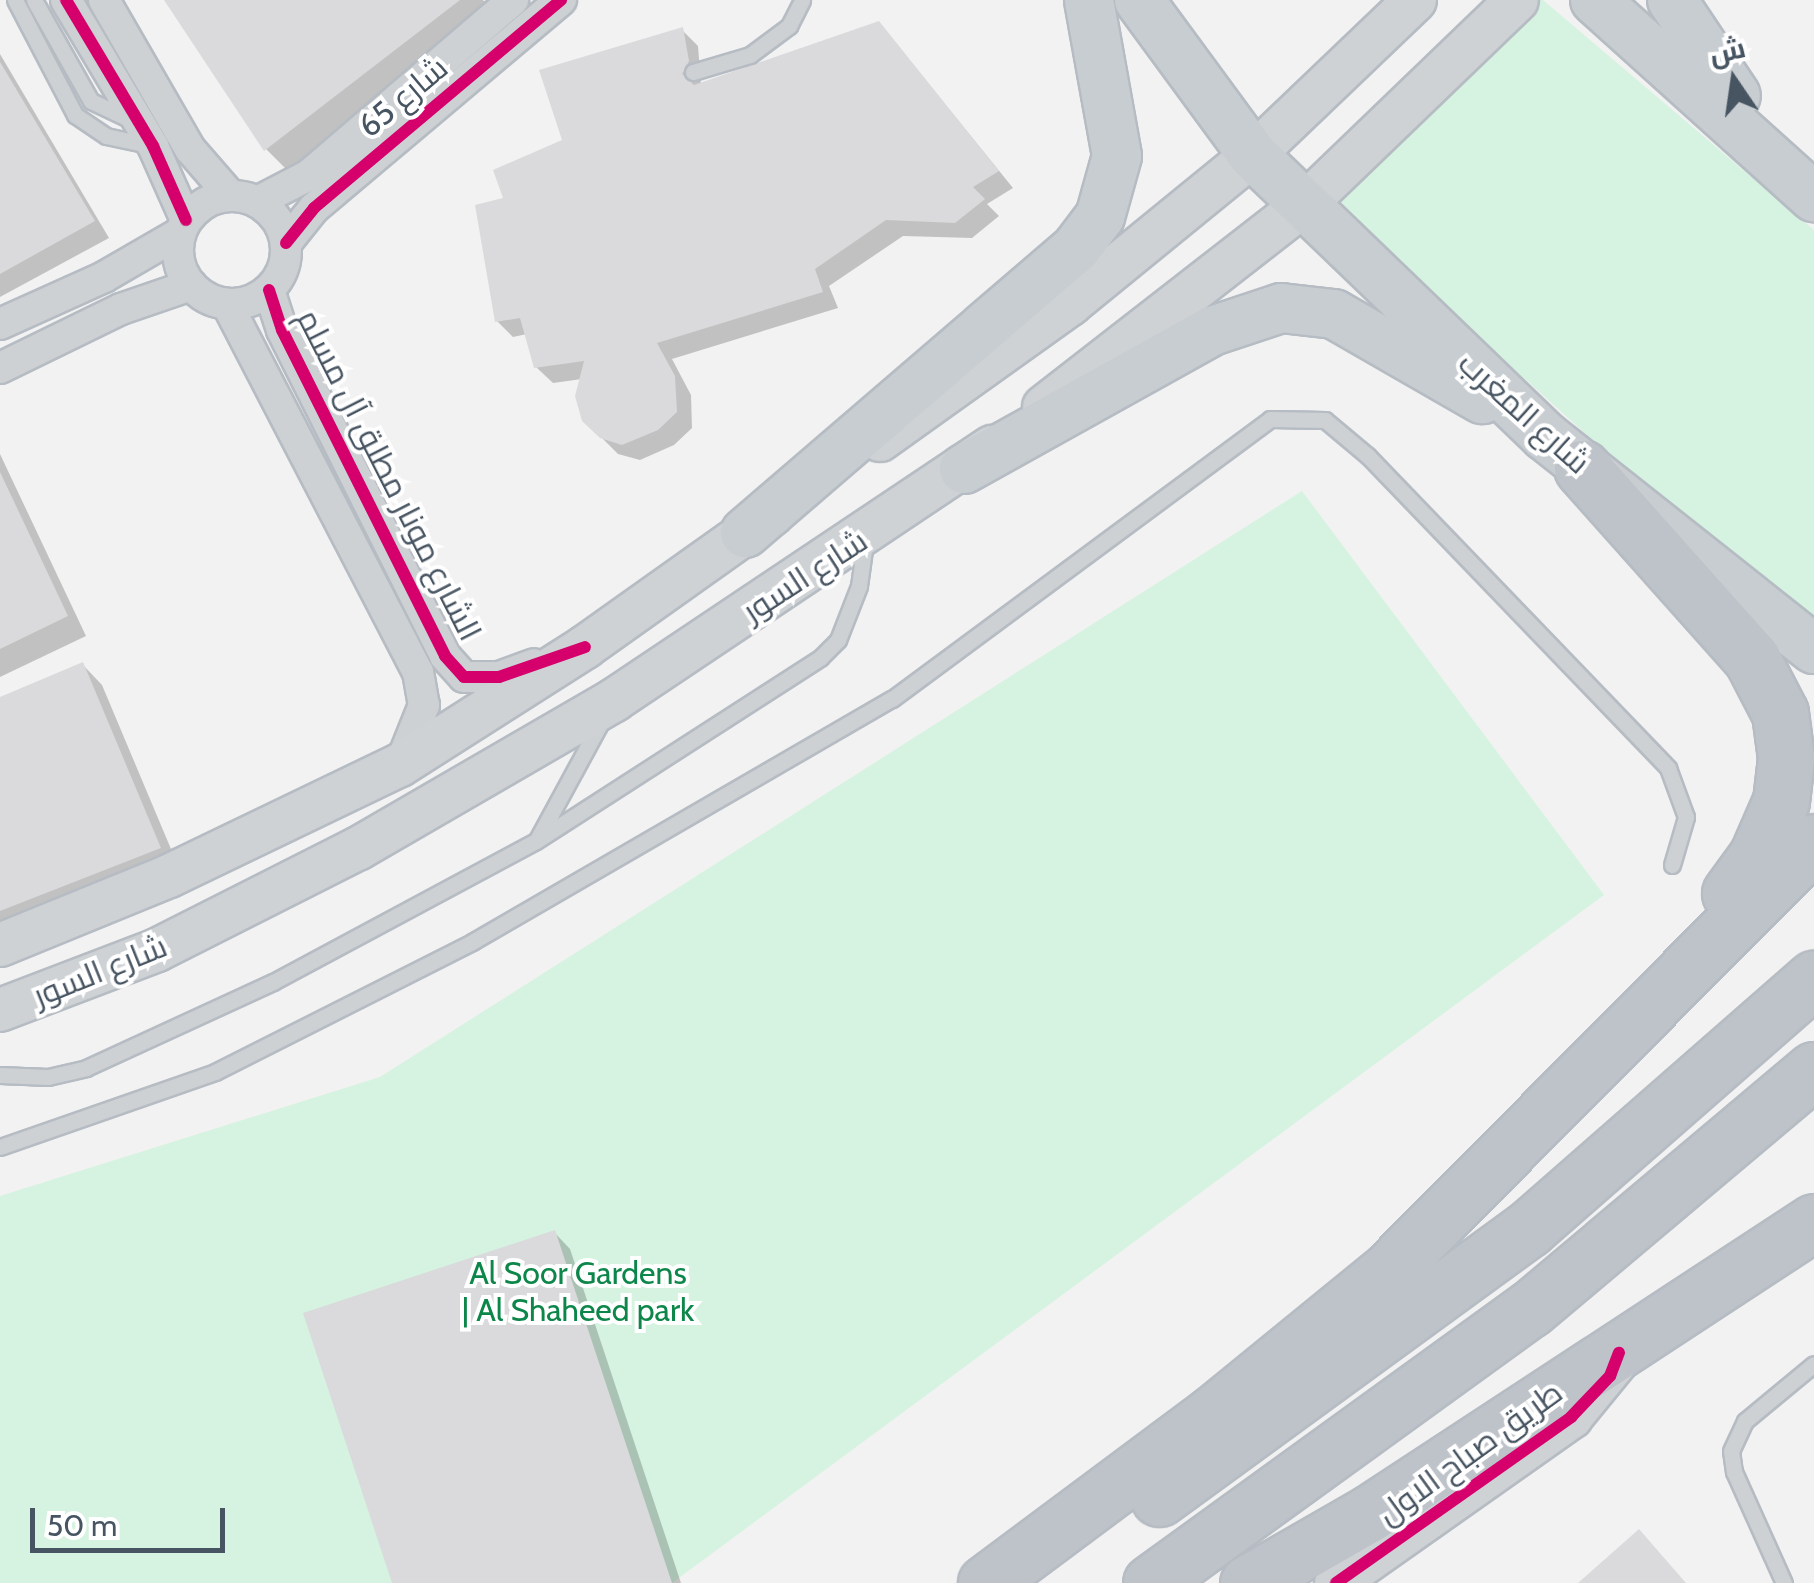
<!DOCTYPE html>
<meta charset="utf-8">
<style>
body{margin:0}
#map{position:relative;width:1814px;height:1583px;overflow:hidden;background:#f3f2f2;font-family:Cabin,Cairo,sans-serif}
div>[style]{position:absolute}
.green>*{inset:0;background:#d5f3e0}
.shadow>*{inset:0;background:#0003}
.building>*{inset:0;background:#dadadc}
.roads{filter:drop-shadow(2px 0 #b6bcc3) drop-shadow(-2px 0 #b6bcc3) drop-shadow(0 2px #b6bcc3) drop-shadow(0 -2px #b6bcc3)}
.lane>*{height:15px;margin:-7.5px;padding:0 7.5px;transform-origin:7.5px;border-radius:7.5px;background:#ced1d3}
.street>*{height:30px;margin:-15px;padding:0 15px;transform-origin:15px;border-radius:15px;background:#ced1d3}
.street>.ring{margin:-15px;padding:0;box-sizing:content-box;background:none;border:30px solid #ced1d3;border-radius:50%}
.secondary>*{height:42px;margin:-21px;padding:0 21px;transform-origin:21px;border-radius:21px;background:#ced2d5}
.primary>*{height:48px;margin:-24px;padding:0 24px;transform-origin:24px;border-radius:24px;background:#c8cdd1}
.highway>*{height:55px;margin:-27.5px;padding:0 27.5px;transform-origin:27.5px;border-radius:27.5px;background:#bec3c9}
.cycleway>*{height:12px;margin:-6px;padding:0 6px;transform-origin:6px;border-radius:6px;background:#d6006c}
span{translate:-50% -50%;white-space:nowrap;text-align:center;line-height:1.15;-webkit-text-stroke:8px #fff;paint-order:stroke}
.street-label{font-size:32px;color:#475461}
.park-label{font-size:32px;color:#0d864a}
.north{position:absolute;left:1684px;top:30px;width:100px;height:100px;-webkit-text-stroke:8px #fff;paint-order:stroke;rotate:347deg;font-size:28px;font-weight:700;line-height:40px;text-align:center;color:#475461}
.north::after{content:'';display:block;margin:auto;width:35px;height:45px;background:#475461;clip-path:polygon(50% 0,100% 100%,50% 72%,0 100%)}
.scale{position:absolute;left:30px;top:1508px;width:195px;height:45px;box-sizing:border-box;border:5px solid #475461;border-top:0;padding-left:12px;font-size:30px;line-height:35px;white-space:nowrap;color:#475461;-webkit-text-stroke:8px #fff;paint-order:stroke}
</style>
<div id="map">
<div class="green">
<i style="clip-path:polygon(1534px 0,1543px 0,1814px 230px,1814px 625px,1623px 468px,1329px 201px)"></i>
<i style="clip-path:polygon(1302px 491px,1604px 895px,672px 1583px,0 1583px,0 1196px,380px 1077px)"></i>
</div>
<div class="shadow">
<i style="clip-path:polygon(167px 0,483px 0,496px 14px,290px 173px,266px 149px)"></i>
<i style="clip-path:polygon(682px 30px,698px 46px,701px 85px,894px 41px,1013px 188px,987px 204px,999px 216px,972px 238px,903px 236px,829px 286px,838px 308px,672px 359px,691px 395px,692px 428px,674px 445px,640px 460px,618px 454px,584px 420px,582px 379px,553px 383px,536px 367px,527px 334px,513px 337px,497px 321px,507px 200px)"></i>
<i style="clip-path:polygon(0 54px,109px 238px,0 297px)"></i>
<i style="clip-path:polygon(0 454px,86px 636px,0 677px)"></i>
<i style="clip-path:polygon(83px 665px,102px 685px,179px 868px,0 937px,0 699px)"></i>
<i style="clip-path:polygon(554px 1232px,570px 1249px,681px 1583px,395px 1583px)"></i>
</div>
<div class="building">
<i style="clip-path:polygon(164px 0,460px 0,264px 151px)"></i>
<i style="clip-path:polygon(879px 21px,999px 171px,973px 187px,985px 199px,955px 223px,886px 220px,815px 269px,823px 292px,657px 343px,675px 376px,677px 412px,658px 430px,622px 445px,600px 438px,582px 421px,575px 396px,584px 361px,534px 368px,520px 318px,495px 322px,475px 205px,503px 198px,493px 170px,562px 140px,539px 70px,683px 27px,689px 61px,682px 74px,694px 85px)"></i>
<i style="clip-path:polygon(0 62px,95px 221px,0 274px)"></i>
<i style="clip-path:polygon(0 472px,68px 616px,0 649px)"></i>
<i style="clip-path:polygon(83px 662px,161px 848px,0 911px,0 697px)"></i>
<i style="clip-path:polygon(555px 1230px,672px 1583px,392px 1583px,303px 1313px)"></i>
<i style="clip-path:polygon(1639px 1529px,1686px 1583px,1578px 1583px)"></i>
</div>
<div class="roads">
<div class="lane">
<i style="left:15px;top:0;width:130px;rotate:62.4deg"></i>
<i style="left:75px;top:115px;width:37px;rotate:34deg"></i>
<i style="left:106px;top:136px;width:48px;rotate:12deg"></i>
<i style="left:34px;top:0;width:116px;rotate:60.6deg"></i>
<i style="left:91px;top:101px;width:49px;rotate:25.5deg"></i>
<i style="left:693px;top:72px;width:59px;rotate:-16.6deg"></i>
<i style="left:750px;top:55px;width:49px;rotate:-36.6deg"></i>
<i style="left:789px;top:26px;width:29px;rotate:-63deg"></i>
<i style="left:538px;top:838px;width:132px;rotate:-61.5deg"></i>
<i style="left:0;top:1075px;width:48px;rotate:2.4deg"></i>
<i style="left:48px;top:1077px;width:39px;rotate:-13deg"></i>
<i style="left:86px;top:1068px;width:206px;rotate:-24.7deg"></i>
<i style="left:273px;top:982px;width:298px;rotate:-28.2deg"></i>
<i style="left:536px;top:841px;width:339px;rotate:-32.8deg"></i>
<i style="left:821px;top:657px;width:24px;rotate:-45deg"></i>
<i style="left:838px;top:640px;width:58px;rotate:-68.7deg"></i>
<i style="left:859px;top:586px;width:43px;rotate:-82.1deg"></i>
<i style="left:0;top:1147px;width:228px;rotate:-19.2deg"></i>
<i style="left:215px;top:1072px;width:288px;rotate:-26.8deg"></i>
<i style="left:472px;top:942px;width:485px;rotate:-30.1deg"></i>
<i style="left:892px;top:699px;width:470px;rotate:-36.5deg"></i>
<i style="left:1270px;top:419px;width:55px;rotate:1deg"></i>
<i style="left:1325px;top:420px;width:56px;rotate:39.9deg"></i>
<i style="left:1368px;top:456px;width:433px;rotate:46.1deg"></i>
<i style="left:1668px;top:768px;width:52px;rotate:69.8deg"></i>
<i style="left:1686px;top:817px;width:50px;rotate:106.3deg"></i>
<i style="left:1784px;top:1583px;width:122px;rotate:-114.2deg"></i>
<i style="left:1734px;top:1472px;width:21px;rotate:-98deg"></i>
<i style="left:1731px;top:1451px;width:33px;rotate:-65deg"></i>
<i style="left:1745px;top:1421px;width:89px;rotate:-39.6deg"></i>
</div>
<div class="street">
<i style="left:66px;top:0;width:170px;rotate:59.2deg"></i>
<i style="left:153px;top:146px;width:81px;rotate:66deg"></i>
<i style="left:104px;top:0;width:172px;rotate:60deg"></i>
<i style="left:190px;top:149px;width:61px;rotate:49deg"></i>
<i class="ring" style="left:178px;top:196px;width:78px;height:78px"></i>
<i style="left:257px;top:202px;width:59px;rotate:-27.4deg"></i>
<i style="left:309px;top:175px;width:269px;rotate:-40.6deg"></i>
<i style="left:286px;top:243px;width:45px;rotate:-51.3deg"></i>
<i style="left:314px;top:208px;width:323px;rotate:-40.1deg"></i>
<i style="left:269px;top:290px;width:42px;rotate:72deg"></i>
<i style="left:282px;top:330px;width:364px;rotate:63.4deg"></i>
<i style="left:445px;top:656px;width:28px;rotate:48deg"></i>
<i style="left:464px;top:677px;width:35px"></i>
<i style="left:499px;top:677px;width:37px;rotate:-20deg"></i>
<i style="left:227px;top:304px;width:415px;rotate:62.6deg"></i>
<i style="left:418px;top:672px;width:34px;rotate:80deg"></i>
<i style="left:424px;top:705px;width:65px;rotate:111.8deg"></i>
<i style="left:0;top:324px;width:114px;rotate:-24.3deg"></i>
<i style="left:104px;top:277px;width:88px;rotate:-30.1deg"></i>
<i style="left:0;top:368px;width:135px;rotate:-26deg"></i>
<i style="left:121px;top:309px;width:74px;rotate:-18.9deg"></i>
</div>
<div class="secondary">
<i style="left:1044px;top:407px;width:331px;rotate:-37.9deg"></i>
<i style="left:1305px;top:204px;width:294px;rotate:-43.9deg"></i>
<i style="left:880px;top:440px;width:234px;rotate:-35.6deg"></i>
<i style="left:1070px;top:304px;width:236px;rotate:-39.2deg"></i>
<i style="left:1253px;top:155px;width:224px;rotate:-43.7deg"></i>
<i style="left:0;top:945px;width:183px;rotate:-22.2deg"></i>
<i style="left:169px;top:876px;width:256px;rotate:-25.7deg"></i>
<i style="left:400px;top:765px;width:219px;rotate:-32.5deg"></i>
<i style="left:585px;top:647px;width:229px;rotate:-35.4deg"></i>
<i style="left:0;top:1010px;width:168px;rotate:-20.9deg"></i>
<i style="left:157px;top:950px;width:226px;rotate:-26.8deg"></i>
<i style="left:359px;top:848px;width:295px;rotate:-30.1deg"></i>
<i style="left:614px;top:700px;width:455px;rotate:-33.8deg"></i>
<i style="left:1336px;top:1583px;width:288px;rotate:-35.2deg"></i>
<i style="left:1571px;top:1417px;width:71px;rotate:-50.7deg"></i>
</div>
<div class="primary">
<i style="left:1139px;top:0;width:192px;rotate:53.7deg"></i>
<i style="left:1253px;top:155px;width:405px;rotate:43.9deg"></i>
<i style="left:1545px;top:436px;width:343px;rotate:38.4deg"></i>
<i style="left:1595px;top:0;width:295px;rotate:42deg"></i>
<i style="left:1672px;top:0;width:115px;rotate:56.3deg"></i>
<i style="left:964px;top:469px;width:284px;rotate:-29.1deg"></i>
<i style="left:1212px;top:331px;width:73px;rotate:-18.4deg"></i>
<i style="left:1281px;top:308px;width:53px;rotate:6.5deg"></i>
<i style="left:1334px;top:314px;width:171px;rotate:29.9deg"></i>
<i style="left:745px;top:533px;width:438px;rotate:-40.7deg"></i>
<i style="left:1077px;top:247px;width:38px;rotate:-53deg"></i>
<i style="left:1100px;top:217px;width:63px;rotate:-74.4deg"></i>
<i style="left:1117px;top:156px;width:158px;rotate:-100.2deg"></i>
</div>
<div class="highway">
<i style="left:1582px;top:468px;width:256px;rotate:48.3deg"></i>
<i style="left:1752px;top:659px;width:61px;rotate:62.6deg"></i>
<i style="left:1780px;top:713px;width:45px;rotate:82.4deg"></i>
<i style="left:1786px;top:758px;width:43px;rotate:96.6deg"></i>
<i style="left:1781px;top:801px;width:60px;rotate:113.6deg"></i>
<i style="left:1757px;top:856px;width:46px;rotate:126.1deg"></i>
<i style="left:1159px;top:1498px;width:457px;rotate:-36.1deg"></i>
<i style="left:1528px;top:1229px;width:380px;rotate:-41.2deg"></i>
<i style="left:986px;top:1583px;width:283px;rotate:-36.7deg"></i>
<i style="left:1213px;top:1414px;width:223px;rotate:-39.2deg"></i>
<i style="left:1386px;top:1273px;width:607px;rotate:-45.2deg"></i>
<i style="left:1151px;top:1583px;width:468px;rotate:-35.9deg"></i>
<i style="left:1530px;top:1309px;width:371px;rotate:-40.1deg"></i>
<i style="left:1248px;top:1583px;width:141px;rotate:-29.8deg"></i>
<i style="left:1370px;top:1513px;width:531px;rotate:-33.24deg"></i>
</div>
</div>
<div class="cycleway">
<i style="left:66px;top:0;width:170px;rotate:59.2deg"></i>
<i style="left:153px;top:146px;width:81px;rotate:66deg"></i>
<i style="left:286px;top:243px;width:45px;rotate:-51.3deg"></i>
<i style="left:314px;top:208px;width:323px;rotate:-40.1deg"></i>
<i style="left:269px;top:290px;width:42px;rotate:72deg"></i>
<i style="left:282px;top:330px;width:364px;rotate:63.4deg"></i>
<i style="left:445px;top:656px;width:28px;rotate:48deg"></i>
<i style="left:464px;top:677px;width:35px"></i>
<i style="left:499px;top:677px;width:91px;rotate:-19.2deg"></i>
<i style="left:1336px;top:1583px;width:288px;rotate:-35.2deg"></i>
<i style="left:1571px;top:1417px;width:57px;rotate:-46.4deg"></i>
<i style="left:1610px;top:1376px;width:25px;rotate:-69deg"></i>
</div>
<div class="street-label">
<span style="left:403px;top:97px;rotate:-40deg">شارع 65</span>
<span style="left:1524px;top:413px;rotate:42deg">شارع المغرب</span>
<span style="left:389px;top:475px;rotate:63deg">الشارع مونار مطلق آل مسلم</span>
<span style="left:805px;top:576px;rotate:-33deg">شارع السور</span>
<span style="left:100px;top:971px;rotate:-22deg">شارع السور</span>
<span style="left:1470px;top:1453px;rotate:-36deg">طريق صباح الاول</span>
</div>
<div class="park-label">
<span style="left:578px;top:1292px">Al Soor Gardens<br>| Al Shaheed park</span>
</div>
<div class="north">ش</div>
<div class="scale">50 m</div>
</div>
